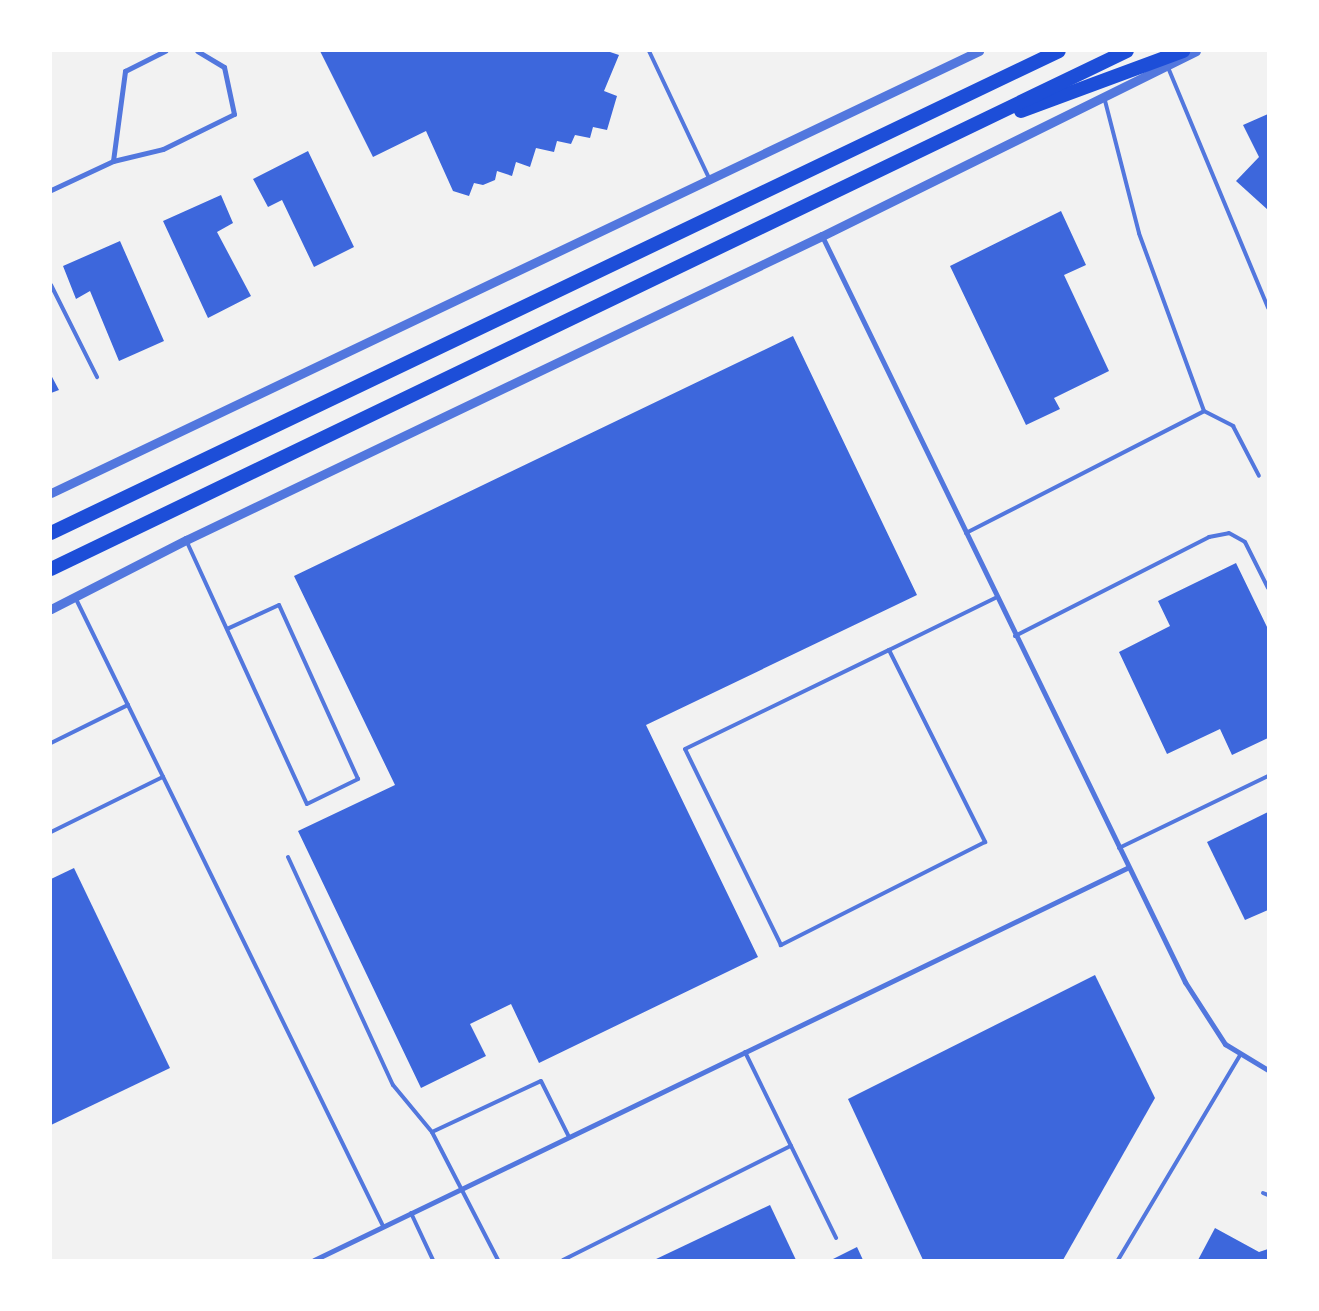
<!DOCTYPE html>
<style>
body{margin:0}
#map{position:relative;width:1319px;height:1311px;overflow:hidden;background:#f2f2f2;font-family:"Golos Text",sans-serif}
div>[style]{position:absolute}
.building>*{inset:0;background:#3d67dc}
.service>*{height:4px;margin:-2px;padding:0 2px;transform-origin:2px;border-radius:2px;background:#5277de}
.minor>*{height:5px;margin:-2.5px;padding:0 2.5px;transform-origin:2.5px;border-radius:2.5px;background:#5277de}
.tertiary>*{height:9px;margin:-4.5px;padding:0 4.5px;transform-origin:4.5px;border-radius:4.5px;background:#5277de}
.trunk>*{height:14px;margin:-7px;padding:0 7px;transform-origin:7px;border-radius:7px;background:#1d4ed8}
span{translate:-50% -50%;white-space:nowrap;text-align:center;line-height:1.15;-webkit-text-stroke:4px #fff;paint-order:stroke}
.frame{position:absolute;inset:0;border:52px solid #fff;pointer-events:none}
</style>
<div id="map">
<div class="building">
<i style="clip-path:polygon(320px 51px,607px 51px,619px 55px,604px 91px,617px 96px,607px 130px,593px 127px,590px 138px,575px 135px,571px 144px,557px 141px,554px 152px,536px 148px,530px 167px,516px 162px,512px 176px,497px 171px,495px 180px,483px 185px,474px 183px,469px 196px,453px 191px,426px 131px,373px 157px)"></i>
<i style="clip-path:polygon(1268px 114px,1268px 210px,1236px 181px,1259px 157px,1243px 125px)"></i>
<i style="clip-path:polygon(308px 151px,354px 247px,314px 267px,282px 200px,268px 207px,253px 179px)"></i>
<i style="clip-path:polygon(221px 195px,233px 223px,217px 232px,251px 296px,208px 318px,163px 221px)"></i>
<i style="clip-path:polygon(1061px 211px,1086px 265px,1064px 275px,1109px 371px,1054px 398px,1060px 409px,1026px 425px,950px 266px)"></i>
<i style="clip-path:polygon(120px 241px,164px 341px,119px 361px,90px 291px,76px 299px,63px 266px)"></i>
<i style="clip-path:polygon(793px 336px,917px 595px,646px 725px,758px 957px,539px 1063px,511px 1004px,470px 1024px,486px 1056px,421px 1088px,298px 831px,395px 785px,294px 576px)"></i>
<i style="clip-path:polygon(51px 375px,59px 390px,51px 393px)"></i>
<i style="clip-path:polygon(1236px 563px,1268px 629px,1268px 738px,1232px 755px,1220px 729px,1167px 754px,1119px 652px,1170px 626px,1158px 601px)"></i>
<i style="clip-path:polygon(1268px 812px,1268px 910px,1245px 920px,1207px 842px)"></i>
<i style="clip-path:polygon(74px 868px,170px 1068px,51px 1125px,51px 879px)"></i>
<i style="clip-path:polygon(1095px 975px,1155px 1098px,1063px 1260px,923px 1260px,848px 1099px)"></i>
<i style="clip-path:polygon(770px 1205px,796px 1260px,654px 1260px)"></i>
<i style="clip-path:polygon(1215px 1228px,1259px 1252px,1268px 1249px,1268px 1260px,1198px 1260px)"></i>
<i style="clip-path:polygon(857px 1247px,863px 1260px,831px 1260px)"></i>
</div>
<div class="service">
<i style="left:649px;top:51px;width:143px;rotate:64.7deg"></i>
<i style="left:1167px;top:65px;width:263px;rotate:67.4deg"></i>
<i style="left:51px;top:285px;width:103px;rotate:63.4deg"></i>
<i style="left:1204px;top:411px;width:33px;rotate:27deg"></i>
<i style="left:1233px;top:426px;width:56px;rotate:62.5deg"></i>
<i style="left:966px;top:533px;width:267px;rotate:-27.1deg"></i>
<i style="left:1204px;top:411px;width:189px;rotate:-110.1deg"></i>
<i style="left:1139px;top:233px;width:140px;rotate:-104.4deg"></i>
<i style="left:186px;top:540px;width:290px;rotate:65.4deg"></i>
<i style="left:307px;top:804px;width:57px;rotate:-26.1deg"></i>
<i style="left:358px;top:779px;width:191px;rotate:-114.4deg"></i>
<i style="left:279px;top:605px;width:57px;rotate:155.2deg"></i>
<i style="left:75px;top:597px;width:700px;rotate:63.91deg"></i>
<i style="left:1015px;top:636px;width:218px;rotate:-27deg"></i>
<i style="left:1209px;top:537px;width:20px;rotate:-11deg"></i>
<i style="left:1229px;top:533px;width:18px;rotate:29deg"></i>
<i style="left:1245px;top:542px;width:51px;rotate:63.4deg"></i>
<i style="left:889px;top:650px;width:215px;rotate:63.4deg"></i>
<i style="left:985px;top:842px;width:229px;rotate:153.2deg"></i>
<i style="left:781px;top:945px;width:218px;rotate:-116.1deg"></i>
<i style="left:685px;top:749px;width:227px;rotate:-25.9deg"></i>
<i style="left:889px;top:650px;width:120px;rotate:-26.1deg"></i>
<i style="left:51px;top:743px;width:86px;rotate:-26.3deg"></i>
<i style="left:51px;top:832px;width:125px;rotate:-26.2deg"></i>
<i style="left:1119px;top:848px;width:165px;rotate:-25.8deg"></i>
<i style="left:288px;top:857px;width:251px;rotate:65.3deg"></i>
<i style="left:393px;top:1085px;width:61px;rotate:50.3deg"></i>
<i style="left:745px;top:1052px;width:207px;rotate:63.9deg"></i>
<i style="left:1263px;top:1193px;width:5px;rotate:22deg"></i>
<i style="left:411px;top:1213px;width:52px;rotate:64.9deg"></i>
<i style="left:498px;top:1260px;width:144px;rotate:-117.3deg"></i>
<i style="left:432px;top:1132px;width:120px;rotate:-25.1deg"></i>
<i style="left:541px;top:1081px;width:63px;rotate:63.4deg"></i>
<i style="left:563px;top:1260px;width:255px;rotate:-26.6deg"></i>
<i style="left:1118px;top:1260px;width:240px;rotate:-59.2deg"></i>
</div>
<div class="minor">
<i style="left:113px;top:161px;width:91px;rotate:-82.4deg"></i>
<i style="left:125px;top:71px;width:45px;rotate:-26.6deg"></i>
<i style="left:51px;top:190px;width:68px;rotate:-25.1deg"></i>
<i style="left:113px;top:161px;width:51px;rotate:-13.5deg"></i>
<i style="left:163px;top:149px;width:79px;rotate:-26.2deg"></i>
<i style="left:234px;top:114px;width:48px;rotate:-102deg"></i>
<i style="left:224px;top:67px;width:31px;rotate:-149deg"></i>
<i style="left:822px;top:236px;width:830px;rotate:64.05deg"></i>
<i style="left:1185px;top:982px;width:74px;rotate:57.2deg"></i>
<i style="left:1225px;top:1044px;width:50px;rotate:31.2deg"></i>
<i style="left:314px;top:1260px;width:903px;rotate:-25.74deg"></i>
</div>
<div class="tertiary">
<i style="left:51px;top:493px;width:1028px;rotate:-25.47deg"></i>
<i style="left:51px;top:609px;width:152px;rotate:-27.1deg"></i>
<i style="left:186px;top:540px;width:705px;rotate:-25.55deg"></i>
<i style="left:822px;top:236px;width:417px;rotate:-26.3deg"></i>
</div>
<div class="trunk">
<i style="left:1021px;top:111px;width:173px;rotate:-20.3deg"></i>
<i style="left:51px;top:533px;width:1117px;rotate:-25.56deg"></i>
<i style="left:51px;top:569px;width:1194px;rotate:-25.71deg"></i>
</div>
<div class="frame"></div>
</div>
